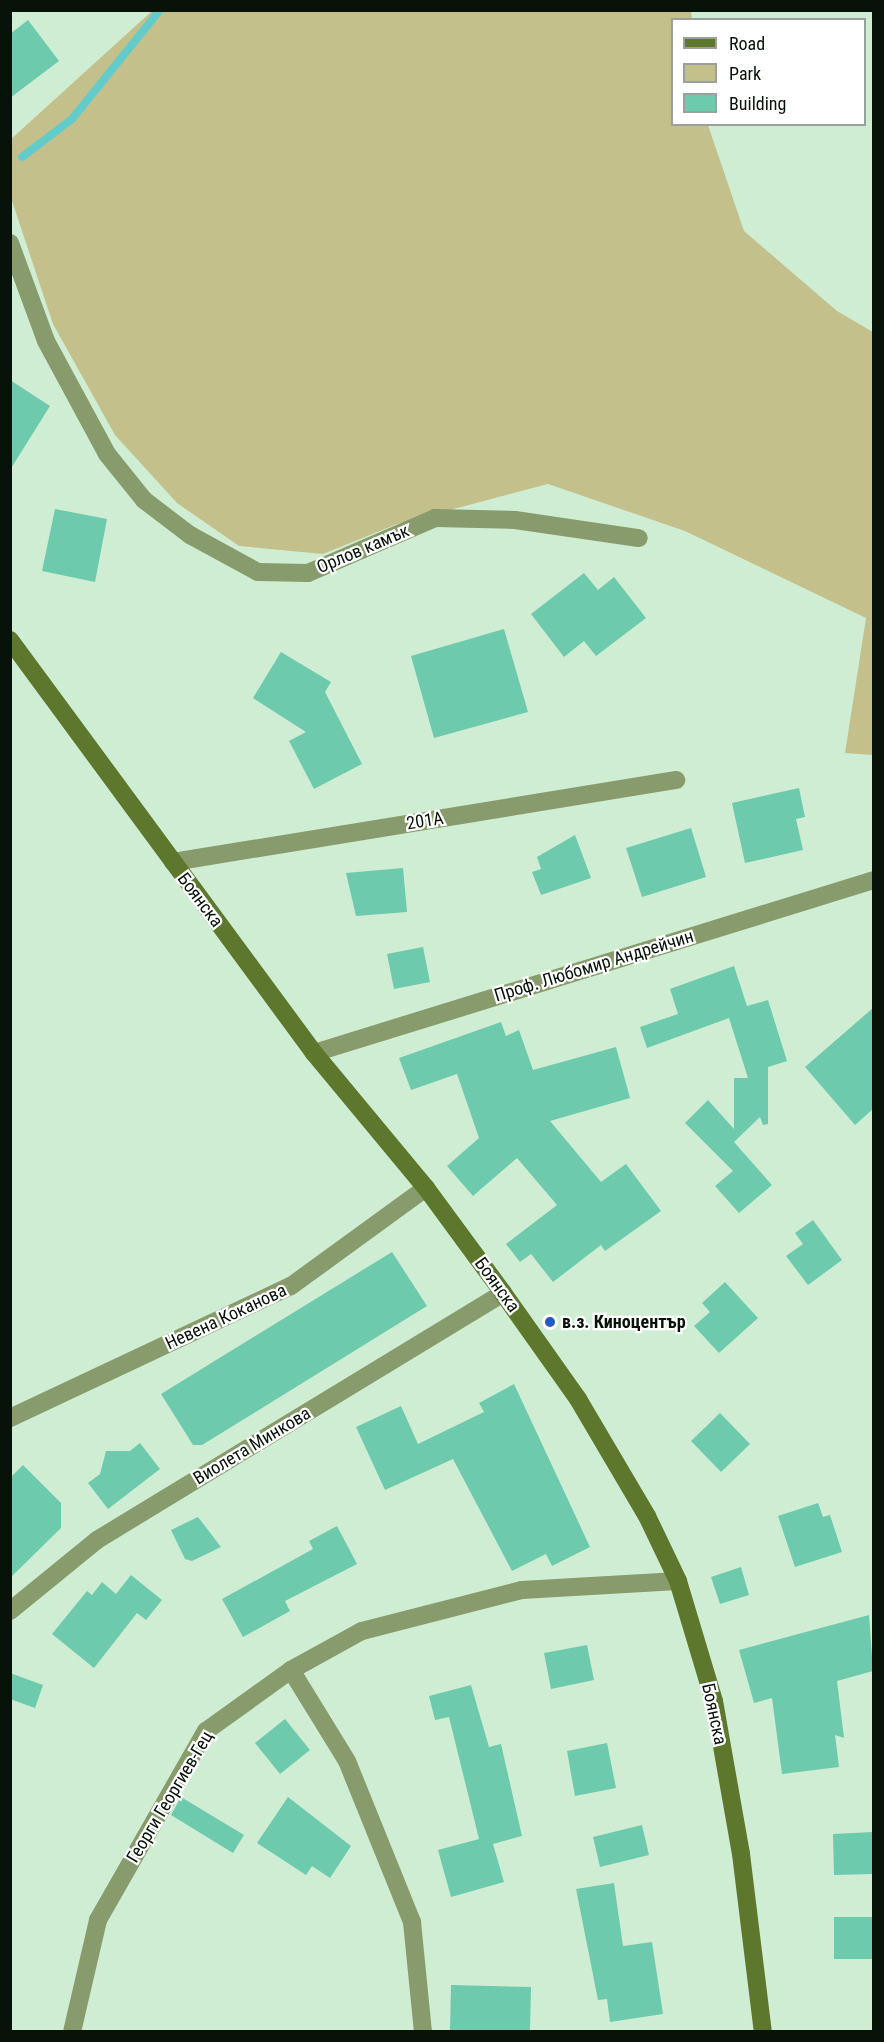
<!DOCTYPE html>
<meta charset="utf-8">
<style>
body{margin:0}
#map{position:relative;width:884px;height:2042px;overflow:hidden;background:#cfedd3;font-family:"Roboto Condensed",sans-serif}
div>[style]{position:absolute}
.green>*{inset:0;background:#c4c08c}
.stream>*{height:8px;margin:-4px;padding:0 4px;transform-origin:4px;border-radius:4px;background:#63cccb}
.building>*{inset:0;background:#6ecaad}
.street>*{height:18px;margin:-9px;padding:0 9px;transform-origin:9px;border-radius:9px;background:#889b6c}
.secondary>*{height:18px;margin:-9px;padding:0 9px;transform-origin:9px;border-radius:9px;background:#5d782c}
.dots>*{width:16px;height:16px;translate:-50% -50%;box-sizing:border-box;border:3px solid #fff;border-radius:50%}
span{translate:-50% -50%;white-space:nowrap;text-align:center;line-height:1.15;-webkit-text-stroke:4.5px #fff;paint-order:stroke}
.street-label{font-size:18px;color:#071209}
.poi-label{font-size:18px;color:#071209;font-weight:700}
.left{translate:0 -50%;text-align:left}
.frame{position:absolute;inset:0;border:12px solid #071209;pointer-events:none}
.legend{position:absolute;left:671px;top:18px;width:195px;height:108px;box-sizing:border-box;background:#fff;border:2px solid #9ca09d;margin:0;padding:8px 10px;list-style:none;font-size:18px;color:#071209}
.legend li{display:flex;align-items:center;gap:12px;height:30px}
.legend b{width:30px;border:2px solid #9ca09d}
</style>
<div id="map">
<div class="green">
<i style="clip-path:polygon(152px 11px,691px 11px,692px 19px,672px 20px,672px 124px,708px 125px,744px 231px,837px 311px,873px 332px,873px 755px,845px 753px,866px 618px,685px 531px,548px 484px,397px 524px,323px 554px,239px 546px,177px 503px,115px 435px,53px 324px,11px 198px,10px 140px)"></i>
</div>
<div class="stream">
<i style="left:22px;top:157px;width:63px;rotate:-37.2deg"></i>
<i style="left:72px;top:119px;width:140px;rotate:-51.1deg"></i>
</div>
<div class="building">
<i style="clip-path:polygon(28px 20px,59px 61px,10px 98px,10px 34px)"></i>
<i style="clip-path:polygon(10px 380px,50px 406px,10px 470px)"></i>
<i style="clip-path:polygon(55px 509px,107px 519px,95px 582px,42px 571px)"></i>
<i style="clip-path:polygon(584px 573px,598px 590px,614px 577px,646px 618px,596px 656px,584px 641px,564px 657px,531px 614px)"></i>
<i style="clip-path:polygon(504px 629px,528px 712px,434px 738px,411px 656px)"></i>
<i style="clip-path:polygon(281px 652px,331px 682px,325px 692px,362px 764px,314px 789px,289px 741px,306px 732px,253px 698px)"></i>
<i style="clip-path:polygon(799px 788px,805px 817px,796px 819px,803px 850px,745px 863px,732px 803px)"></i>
<i style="clip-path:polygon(691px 828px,706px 877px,642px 897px,626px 848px)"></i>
<i style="clip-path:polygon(575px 835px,591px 878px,541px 895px,532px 872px,541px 869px,537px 857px)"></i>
<i style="clip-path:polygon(403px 868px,407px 912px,356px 916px,346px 873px)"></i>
<i style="clip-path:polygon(423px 947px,430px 982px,394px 989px,387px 954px)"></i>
<i style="clip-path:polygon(734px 966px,747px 1006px,768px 1000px,787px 1061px,768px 1067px,768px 1124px,763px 1125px,760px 1117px,734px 1142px,772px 1185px,739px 1213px,715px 1186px,733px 1171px,685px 1123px,708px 1100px,734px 1129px,734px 1078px,748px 1078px,729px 1018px,647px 1048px,640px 1027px,678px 1014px,670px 989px)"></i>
<i style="clip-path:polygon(873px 1008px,873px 1109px,855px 1125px,805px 1067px)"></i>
<i style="clip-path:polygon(501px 1022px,506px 1036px,519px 1030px,533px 1070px,616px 1047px,630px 1098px,550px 1121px,601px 1182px,626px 1164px,661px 1211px,605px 1251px,601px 1245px,553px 1282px,531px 1254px,520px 1262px,506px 1244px,557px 1205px,517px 1158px,473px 1196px,447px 1166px,479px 1138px,457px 1074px,411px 1090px,399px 1058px)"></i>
<i style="clip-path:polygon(813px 1220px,842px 1260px,808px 1285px,786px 1256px,803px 1244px,795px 1233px)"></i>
<i style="clip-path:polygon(392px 1252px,427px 1306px,202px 1445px,193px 1445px,161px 1394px)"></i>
<i style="clip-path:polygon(725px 1282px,758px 1318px,719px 1353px,694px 1326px,710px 1312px,702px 1303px)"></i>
<i style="clip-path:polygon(514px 1384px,590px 1547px,552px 1566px,546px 1554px,512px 1571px,453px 1459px,385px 1490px,356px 1427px,401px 1406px,418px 1444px,484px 1412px,479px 1403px)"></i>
<i style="clip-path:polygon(720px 1413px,750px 1444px,721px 1472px,691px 1441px)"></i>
<i style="clip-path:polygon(140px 1443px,160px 1469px,108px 1509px,88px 1483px,100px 1474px,106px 1451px,130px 1451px)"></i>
<i style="clip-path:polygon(23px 1465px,61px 1503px,61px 1528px,10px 1578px,10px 1478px)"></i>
<i style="clip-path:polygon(818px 1503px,823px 1517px,830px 1515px,842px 1552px,795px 1567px,778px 1516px)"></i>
<i style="clip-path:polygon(198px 1517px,221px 1547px,192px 1561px,185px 1559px,171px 1530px)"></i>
<i style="clip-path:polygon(337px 1526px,357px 1564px,285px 1601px,290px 1611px,243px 1637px,222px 1599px,313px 1549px,309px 1541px)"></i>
<i style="clip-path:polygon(741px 1567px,749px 1595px,720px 1604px,711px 1577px)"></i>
<i style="clip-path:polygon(131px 1575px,162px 1600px,146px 1620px,137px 1613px,94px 1668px,52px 1634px,87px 1591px,92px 1595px,102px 1582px,116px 1594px)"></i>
<i style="clip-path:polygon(869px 1615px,873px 1671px,837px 1681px,844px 1738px,835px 1735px,839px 1767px,782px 1774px,772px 1698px,754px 1703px,739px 1650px)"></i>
<i style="clip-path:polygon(587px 1645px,594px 1680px,551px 1689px,544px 1653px)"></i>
<i style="clip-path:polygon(10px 1673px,43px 1685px,35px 1708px,10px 1699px)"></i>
<i style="clip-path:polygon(471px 1685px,489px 1747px,501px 1744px,522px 1836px,493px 1844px,504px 1882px,451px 1897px,438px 1850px,479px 1839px,449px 1717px,435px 1720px,429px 1696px)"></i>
<i style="clip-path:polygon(285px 1719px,310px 1750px,280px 1774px,255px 1743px)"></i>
<i style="clip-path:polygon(607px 1743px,616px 1788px,575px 1796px,567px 1751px)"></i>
<i style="clip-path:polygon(181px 1797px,244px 1835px,233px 1853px,171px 1815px)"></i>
<i style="clip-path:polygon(288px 1797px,351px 1846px,330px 1878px,312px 1866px,306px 1875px,257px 1843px)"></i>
<i style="clip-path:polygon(642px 1825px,649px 1855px,600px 1867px,593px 1837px)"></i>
<i style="clip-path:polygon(873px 1832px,873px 1874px,834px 1875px,833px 1834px)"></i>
<i style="clip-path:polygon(614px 1883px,623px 1946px,652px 1942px,663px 2014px,610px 2022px,607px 1999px,598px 2000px,576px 1889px)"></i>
<i style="clip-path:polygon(834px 1917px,873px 1917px,873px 1959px,834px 1959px)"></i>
<i style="clip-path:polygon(451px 1985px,531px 1987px,530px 2031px,450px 2031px)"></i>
</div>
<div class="street">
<i style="left:10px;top:243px;width:104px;rotate:69.8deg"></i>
<i style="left:46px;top:341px;width:128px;rotate:61.6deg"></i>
<i style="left:107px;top:454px;width:59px;rotate:51.2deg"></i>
<i style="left:144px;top:500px;width:58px;rotate:37.3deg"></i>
<i style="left:190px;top:535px;width:77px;rotate:28.6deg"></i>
<i style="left:258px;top:572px;width:50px;rotate:1.1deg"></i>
<i style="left:308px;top:573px;width:138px;rotate:-23.4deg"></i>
<i style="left:435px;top:518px;width:80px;rotate:1.4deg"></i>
<i style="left:515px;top:520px;width:125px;rotate:8.3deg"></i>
<i style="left:173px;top:862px;width:510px;rotate:-9.26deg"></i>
<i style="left:314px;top:1053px;width:586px;rotate:-17.17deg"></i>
<i style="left:10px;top:1418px;width:310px;rotate:-25.2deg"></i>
<i style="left:291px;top:1286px;width:167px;rotate:-36deg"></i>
<i style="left:10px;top:1611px;width:112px;rotate:-39.2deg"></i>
<i style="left:97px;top:1540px;width:475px;rotate:-31.3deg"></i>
<i style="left:291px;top:1670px;width:107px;rotate:58.4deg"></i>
<i style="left:347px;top:1761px;width:174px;rotate:68deg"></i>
<i style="left:412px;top:1922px;width:111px;rotate:84.3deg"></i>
<i style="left:72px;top:2032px;width:115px;rotate:-76.9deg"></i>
<i style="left:98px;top:1920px;width:218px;rotate:-60.3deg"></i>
<i style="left:206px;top:1731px;width:105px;rotate:-35.7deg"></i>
<i style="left:291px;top:1670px;width:81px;rotate:-28.8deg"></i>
<i style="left:362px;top:1631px;width:165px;rotate:-14.4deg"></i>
<i style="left:522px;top:1590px;width:156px;rotate:-3.3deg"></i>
</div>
<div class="secondary">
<i style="left:10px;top:640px;width:513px;rotate:53.64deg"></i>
<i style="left:314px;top:1053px;width:175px;rotate:50.3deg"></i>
<i style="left:426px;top:1188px;width:130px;rotate:53.7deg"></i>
<i style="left:503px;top:1293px;width:130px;rotate:54.7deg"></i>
<i style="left:578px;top:1399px;width:136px;rotate:59.5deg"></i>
<i style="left:647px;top:1516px;width:72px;rotate:64.5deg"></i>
<i style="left:678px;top:1581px;width:125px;rotate:73.3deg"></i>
<i style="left:714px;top:1701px;width:155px;rotate:80deg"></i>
<i style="left:741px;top:1854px;width:179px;rotate:83deg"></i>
</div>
<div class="dots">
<i style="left:550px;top:1322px;background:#2159c6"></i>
</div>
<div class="street-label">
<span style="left:363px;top:549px;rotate:-23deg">Орлов камък</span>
<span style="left:425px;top:821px;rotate:-9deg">201А</span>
<span style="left:200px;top:900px;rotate:53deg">Боянска</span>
<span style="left:594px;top:966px;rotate:-17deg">Проф. Любомир Андрейчин</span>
<span style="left:497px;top:1285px;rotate:54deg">Боянска</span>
<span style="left:226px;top:1317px;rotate:-25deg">Невена Коканова</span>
<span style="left:252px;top:1446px;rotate:-31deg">Виолета Минкова</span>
<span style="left:714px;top:1714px;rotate:78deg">Боянска</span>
<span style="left:170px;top:1797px;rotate:-59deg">Георги Георгиев-Гец</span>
</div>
<div class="poi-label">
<span class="left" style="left:562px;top:1322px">в.з. Киноцентър</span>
</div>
<div class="frame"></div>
<ul class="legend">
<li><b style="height:8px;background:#5d782c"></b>Road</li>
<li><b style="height:16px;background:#c4c08c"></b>Park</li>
<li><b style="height:16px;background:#6ecaad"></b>Building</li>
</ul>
</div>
